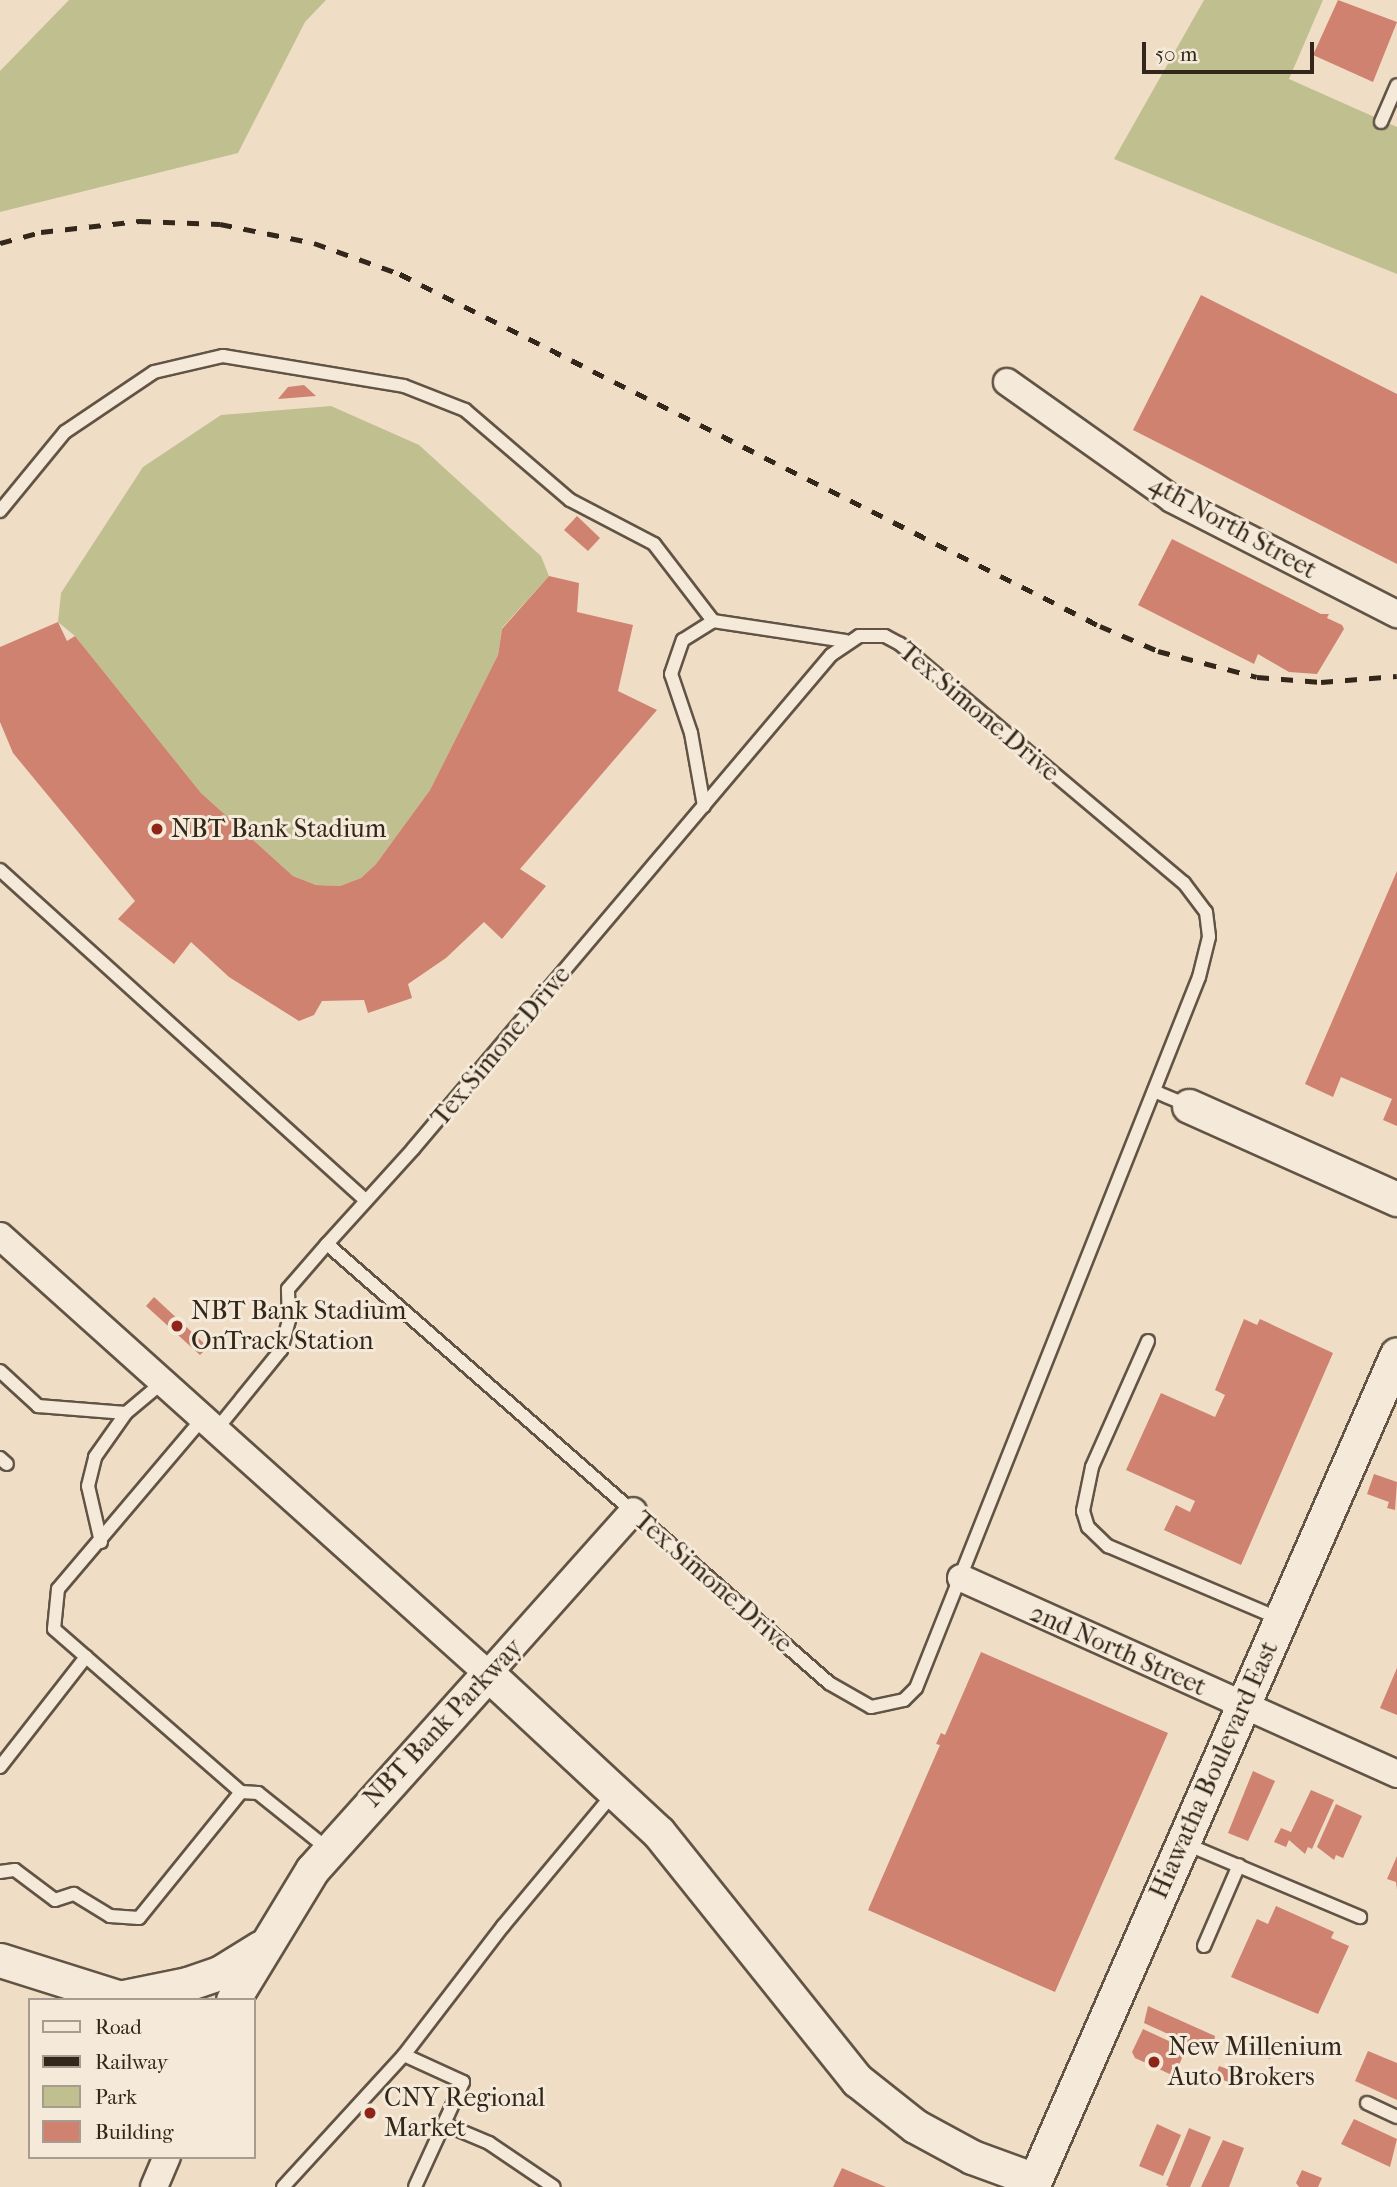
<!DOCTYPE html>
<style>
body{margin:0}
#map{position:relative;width:1397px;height:2187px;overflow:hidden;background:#efdec5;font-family:"IM FELL French Canon",serif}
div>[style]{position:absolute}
.green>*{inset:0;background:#c0bf90}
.building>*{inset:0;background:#ce826f}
.roads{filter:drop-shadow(2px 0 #625445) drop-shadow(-2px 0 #625445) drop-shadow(0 2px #625445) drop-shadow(0 -2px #625445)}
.service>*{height:12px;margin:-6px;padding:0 6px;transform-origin:6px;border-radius:6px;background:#f5ead9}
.minor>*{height:26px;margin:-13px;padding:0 13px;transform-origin:13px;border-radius:13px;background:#f5ead9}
.tertiary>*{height:33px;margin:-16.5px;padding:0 16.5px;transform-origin:16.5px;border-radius:16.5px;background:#f5ead9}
.rail>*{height:5px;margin-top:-2.5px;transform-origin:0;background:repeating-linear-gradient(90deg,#33261a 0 12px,transparent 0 24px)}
.dots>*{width:19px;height:19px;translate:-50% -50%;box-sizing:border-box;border:4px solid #f5ead9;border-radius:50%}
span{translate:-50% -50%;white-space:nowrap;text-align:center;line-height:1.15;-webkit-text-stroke:6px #f5ead9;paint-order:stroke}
.street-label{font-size:26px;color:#33261a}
.poi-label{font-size:26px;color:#33261a}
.left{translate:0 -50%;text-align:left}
.legend{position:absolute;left:28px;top:1998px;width:228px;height:161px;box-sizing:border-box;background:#f5ead9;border:2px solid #a79c8d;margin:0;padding:9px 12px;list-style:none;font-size:21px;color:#33261a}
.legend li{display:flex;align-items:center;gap:14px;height:35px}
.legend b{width:35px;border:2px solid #a79c8d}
.scale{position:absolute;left:1142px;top:42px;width:172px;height:32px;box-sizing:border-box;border:4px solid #33261a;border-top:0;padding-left:9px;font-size:21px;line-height:24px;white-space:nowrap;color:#33261a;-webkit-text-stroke:5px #f5ead9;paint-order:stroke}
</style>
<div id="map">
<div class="green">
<i style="clip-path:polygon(69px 0,326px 0,305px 22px,238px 153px,0 212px,0 71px)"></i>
<i style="clip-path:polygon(1204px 0,1323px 0,1289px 79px,1397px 127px,1397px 274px,1114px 159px)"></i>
<i style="clip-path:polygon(331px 406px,419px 445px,541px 556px,549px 576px,502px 628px,498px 655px,430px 790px,376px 864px,361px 878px,340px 886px,316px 885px,293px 876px,201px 793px,75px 636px,58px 622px,61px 593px,143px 467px,221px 415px)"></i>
</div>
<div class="building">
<i style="clip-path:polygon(1338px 0,1397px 22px,1373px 82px,1313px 55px)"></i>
<i style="clip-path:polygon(1201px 295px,1397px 394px,1397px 564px,1133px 430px)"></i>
<i style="clip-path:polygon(304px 385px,316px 396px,278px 399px,288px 387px)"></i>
<i style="clip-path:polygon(577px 516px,600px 538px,588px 551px,564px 530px)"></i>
<i style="clip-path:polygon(1172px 539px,1321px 614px,1329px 614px,1327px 618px,1342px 625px,1344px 629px,1317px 674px,1289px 672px,1258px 654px,1254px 664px,1138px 605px)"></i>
<i style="clip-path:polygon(549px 576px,579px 583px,577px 612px,633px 625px,618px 691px,657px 710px,520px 869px,546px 886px,502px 939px,484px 922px,446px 958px,408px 984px,412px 998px,368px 1013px,364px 1000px,322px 1001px,314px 1015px,299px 1021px,229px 977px,191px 942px,174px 964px,118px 919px,135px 901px,13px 753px,0 722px,0 647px,58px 622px,67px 641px,75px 636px,201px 793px,293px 876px,316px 885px,340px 886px,361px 878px,376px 864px,430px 790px,498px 655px,502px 629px)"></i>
<i style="clip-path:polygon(1397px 871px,1397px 1126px,1383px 1120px,1392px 1099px,1341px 1077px,1333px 1097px,1305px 1084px)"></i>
<i style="clip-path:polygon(154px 1297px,208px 1347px,200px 1355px,146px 1306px)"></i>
<i style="clip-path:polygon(1244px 1319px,1257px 1325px,1260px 1319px,1333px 1353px,1241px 1565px,1164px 1530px,1176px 1505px,1190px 1512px,1195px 1501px,1126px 1470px,1161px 1393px,1215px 1417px,1225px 1395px,1215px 1390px)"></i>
<i style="clip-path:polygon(1374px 1474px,1397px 1482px,1395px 1510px,1387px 1508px,1389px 1502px,1367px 1494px)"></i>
<i style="clip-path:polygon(981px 1652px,1168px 1733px,1055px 1992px,868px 1910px,940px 1745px,936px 1744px,941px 1733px,945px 1735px)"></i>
<i style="clip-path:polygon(1397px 1668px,1397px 1715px,1380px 1708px)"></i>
<i style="clip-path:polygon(1253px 1771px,1275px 1781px,1248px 1841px,1228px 1833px)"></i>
<i style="clip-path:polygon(1311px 1790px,1334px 1800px,1312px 1849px,1308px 1847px,1305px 1854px,1289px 1840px,1286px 1847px,1274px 1842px,1281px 1828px,1291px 1832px)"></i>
<i style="clip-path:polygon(1336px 1804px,1362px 1816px,1343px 1858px,1336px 1855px,1334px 1860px,1317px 1847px)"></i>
<i style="clip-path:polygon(1397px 1856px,1397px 1890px,1396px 1882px,1387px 1879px)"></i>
<i style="clip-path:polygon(1276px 1906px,1334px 1932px,1331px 1938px,1349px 1946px,1318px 2014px,1231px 1977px,1257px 1919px,1268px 1924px)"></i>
<i style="clip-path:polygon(1148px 2006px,1215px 2036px,1212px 2054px,1144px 2023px)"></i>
<i style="clip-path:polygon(1143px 2029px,1186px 2049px,1174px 2076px,1135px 2058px,1132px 2052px)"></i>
<i style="clip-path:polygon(1257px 2040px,1275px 2048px,1270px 2059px,1252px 2050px)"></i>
<i style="clip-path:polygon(1368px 2051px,1397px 2063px,1397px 2100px,1355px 2081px)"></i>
<i style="clip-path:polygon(1219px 2066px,1236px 2072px,1231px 2083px,1215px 2077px)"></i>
<i style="clip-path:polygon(1354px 2119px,1397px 2139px,1390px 2167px,1341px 2144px)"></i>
<i style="clip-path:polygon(1157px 2124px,1181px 2135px,1163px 2176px,1139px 2166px)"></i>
<i style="clip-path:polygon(1189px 2128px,1211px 2137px,1190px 2187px,1169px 2187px,1166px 2185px)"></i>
<i style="clip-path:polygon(1223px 2140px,1244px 2148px,1229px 2187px,1201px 2187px)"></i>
<i style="clip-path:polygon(842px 2168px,886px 2187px,833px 2187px)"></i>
<i style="clip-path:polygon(1302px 2170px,1322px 2178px,1318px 2187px,1299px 2187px,1296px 2183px)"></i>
</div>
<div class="roads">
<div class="service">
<i style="left:1381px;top:122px;width:40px;rotate:-66.6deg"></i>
<i style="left:0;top:511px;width:102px;rotate:-50.6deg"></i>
<i style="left:65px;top:432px;width:107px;rotate:-34deg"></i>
<i style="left:154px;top:372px;width:71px;rotate:-13.1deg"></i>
<i style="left:223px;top:356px;width:183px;rotate:9.4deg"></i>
<i style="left:404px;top:386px;width:66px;rotate:21.5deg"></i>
<i style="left:465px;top:410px;width:138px;rotate:40.6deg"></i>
<i style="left:570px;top:500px;width:95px;rotate:27.6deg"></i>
<i style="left:654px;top:544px;width:97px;rotate:52.5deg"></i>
<i style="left:859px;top:636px;width:26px"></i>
<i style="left:885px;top:636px;width:17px;rotate:28deg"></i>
<i style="left:900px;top:644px;width:371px;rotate:40.1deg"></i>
<i style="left:1184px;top:883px;width:36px;rotate:53deg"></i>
<i style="left:1206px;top:912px;width:25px;rotate:83deg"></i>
<i style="left:1209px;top:937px;width:41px;rotate:104deg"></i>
<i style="left:1199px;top:977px;width:765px;rotate:111.7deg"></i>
<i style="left:916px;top:1688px;width:17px;rotate:135deg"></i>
<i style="left:904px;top:1700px;width:34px;rotate:168deg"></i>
<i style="left:871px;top:1707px;width:48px;rotate:-150.3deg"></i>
<i style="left:829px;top:1683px;width:667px;rotate:-138.83deg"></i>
<i style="left:327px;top:1244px;width:128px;rotate:-47.8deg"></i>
<i style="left:413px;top:1149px;width:647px;rotate:-49.76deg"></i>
<i style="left:831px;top:655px;width:34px;rotate:-34deg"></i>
<i style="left:704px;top:806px;width:74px;rotate:-100.1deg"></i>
<i style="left:691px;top:733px;width:62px;rotate:-108.7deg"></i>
<i style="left:671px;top:674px;width:36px;rotate:-71deg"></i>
<i style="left:683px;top:640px;width:36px;rotate:-32deg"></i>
<i style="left:713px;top:621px;width:134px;rotate:8.6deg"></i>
<i style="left:0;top:870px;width:493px;rotate:42.1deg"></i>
<i style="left:1154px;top:1091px;width:38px;rotate:23deg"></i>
<i style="left:1148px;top:1341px;width:138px;rotate:114deg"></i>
<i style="left:1092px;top:1467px;width:45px;rotate:101.6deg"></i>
<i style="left:1083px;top:1511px;width:17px;rotate:73deg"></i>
<i style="left:1088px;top:1527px;width:28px;rotate:44deg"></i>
<i style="left:1108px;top:1546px;width:187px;rotate:23deg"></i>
<i style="left:0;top:1371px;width:52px;rotate:42.6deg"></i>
<i style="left:38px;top:1406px;width:88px;rotate:4.5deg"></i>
<i style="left:203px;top:1418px;width:224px;rotate:130.3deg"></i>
<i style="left:58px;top:1589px;width:40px;rotate:95.7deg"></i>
<i style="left:54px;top:1629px;width:248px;rotate:41.1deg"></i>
<i style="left:216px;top:1430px;width:103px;rotate:-50.9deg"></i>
<i style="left:281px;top:1350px;width:31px;rotate:-75deg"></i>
<i style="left:289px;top:1320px;width:31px;rotate:-92deg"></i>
<i style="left:288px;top:1289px;width:60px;rotate:-49.1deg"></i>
<i style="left:0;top:1458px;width:9px;rotate:41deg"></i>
<i style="left:101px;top:1542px;width:57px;rotate:-103.1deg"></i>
<i style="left:88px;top:1486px;width:30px;rotate:-76deg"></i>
<i style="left:95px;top:1457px;width:54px;rotate:-54.8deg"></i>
<i style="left:126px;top:1413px;width:48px;rotate:-40deg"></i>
<i style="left:0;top:1767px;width:140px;rotate:-52deg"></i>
<i style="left:1186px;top:1844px;width:189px;rotate:22.8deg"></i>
<i style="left:0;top:1872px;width:15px;rotate:-8deg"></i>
<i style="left:15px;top:1870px;width:50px;rotate:36.9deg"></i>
<i style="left:55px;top:1900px;width:20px;rotate:-18deg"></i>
<i style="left:74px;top:1894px;width:42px;rotate:31.4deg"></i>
<i style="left:110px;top:1916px;width:29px;rotate:4deg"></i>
<i style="left:139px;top:1918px;width:162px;rotate:-51deg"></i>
<i style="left:241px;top:1792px;width:17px;rotate:3deg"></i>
<i style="left:258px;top:1793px;width:90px;rotate:38.7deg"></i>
<i style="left:1204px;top:1946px;width:88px;rotate:-66.6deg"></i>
<i style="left:404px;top:2055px;width:65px;rotate:24.6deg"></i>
<i style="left:463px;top:2082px;width:115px;rotate:114.6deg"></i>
<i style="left:1367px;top:2103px;width:33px;rotate:25deg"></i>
<i style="left:444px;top:2124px;width:49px;rotate:22.9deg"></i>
<i style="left:489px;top:2143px;width:78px;rotate:34.1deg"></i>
<i style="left:283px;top:2187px;width:179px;rotate:-47.5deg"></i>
<i style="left:404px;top:2055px;width:163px;rotate:-52.5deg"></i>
<i style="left:503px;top:1926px;width:173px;rotate:-50.2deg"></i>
</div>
<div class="minor">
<i style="left:1007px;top:382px;width:202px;rotate:35.3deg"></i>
<i style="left:1172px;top:499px;width:253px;rotate:27.1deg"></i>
<i style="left:0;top:1236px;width:656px;rotate:41.91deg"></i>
<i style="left:488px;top:1674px;width:218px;rotate:-48.3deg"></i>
<i style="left:961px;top:1578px;width:478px;rotate:24.2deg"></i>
<i style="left:154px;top:2187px;width:33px;rotate:-67deg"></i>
</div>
<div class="tertiary">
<i style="left:1189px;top:1106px;width:228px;rotate:24.1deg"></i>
<i style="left:0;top:1960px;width:133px;rotate:17.5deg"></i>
<i style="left:119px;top:1998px;width:69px;rotate:-11.6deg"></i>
<i style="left:187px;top:1984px;width:36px;rotate:-19deg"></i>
<i style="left:221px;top:1972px;width:46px;rotate:-31.6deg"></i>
<i style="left:233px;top:2000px;width:152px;rotate:-58.7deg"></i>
<i style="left:312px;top:1870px;width:263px;rotate:-48.1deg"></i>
<i style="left:488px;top:1674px;width:233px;rotate:42.9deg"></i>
<i style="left:659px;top:1833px;width:317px;rotate:51.3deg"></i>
<i style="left:857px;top:2080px;width:74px;rotate:38.4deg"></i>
<i style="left:915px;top:2126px;width:65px;rotate:28.5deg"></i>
<i style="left:972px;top:2157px;width:67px;rotate:20.1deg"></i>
<i style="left:1032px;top:2187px;width:909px;rotate:-66.34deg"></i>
</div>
</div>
<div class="rail">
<i style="left:0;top:243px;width:42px;rotate:-15deg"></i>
<i style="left:41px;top:232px;width:99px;rotate:-6.4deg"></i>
<i style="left:139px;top:221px;width:81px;rotate:2.1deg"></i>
<i style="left:220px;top:224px;width:96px;rotate:11.4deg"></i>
<i style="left:314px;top:243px;width:91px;rotate:19.8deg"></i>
<i style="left:400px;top:274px;width:784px;rotate:26.7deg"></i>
<i style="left:1100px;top:626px;width:63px;rotate:23.3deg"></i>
<i style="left:1158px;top:651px;width:102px;rotate:14.7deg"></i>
<i style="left:1257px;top:677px;width:64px;rotate:4.5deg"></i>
<i style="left:1321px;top:682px;width:76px;rotate:-4.5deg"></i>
</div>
<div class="dots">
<i style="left:157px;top:829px;background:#8f2418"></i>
<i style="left:177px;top:1326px;background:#8f2418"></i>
<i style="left:1154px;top:2062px;background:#8f2418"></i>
<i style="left:370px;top:2113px;background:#8f2418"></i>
</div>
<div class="street-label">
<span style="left:1233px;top:527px;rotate:29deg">4th North Street</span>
<span style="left:979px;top:712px;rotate:40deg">Tex Simone Drive</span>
<span style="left:501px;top:1046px;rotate:-50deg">Tex Simone Drive</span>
<span style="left:713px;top:1582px;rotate:41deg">Tex Simone Drive</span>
<span style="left:1118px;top:1650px;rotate:24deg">2nd North Street</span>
<span style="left:443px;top:1723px;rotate:-47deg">NBT Bank Parkway</span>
<span style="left:1214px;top:1770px;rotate:-66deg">Hiawatha Boulevard East</span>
</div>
<div class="poi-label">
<span class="left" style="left:171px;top:829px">NBT Bank Stadium</span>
<span class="left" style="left:191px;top:1326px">NBT Bank Stadium<br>OnTrack Station</span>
<span class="left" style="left:1168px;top:2062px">New Millenium<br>Auto Brokers</span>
<span class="left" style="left:384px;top:2113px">CNY Regional<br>Market</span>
</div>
<ul class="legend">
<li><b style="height:9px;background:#f5ead9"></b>Road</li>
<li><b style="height:9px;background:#33261a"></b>Railway</li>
<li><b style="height:19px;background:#c0bf90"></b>Park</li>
<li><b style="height:19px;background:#ce826f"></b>Building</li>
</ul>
<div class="scale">50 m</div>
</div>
